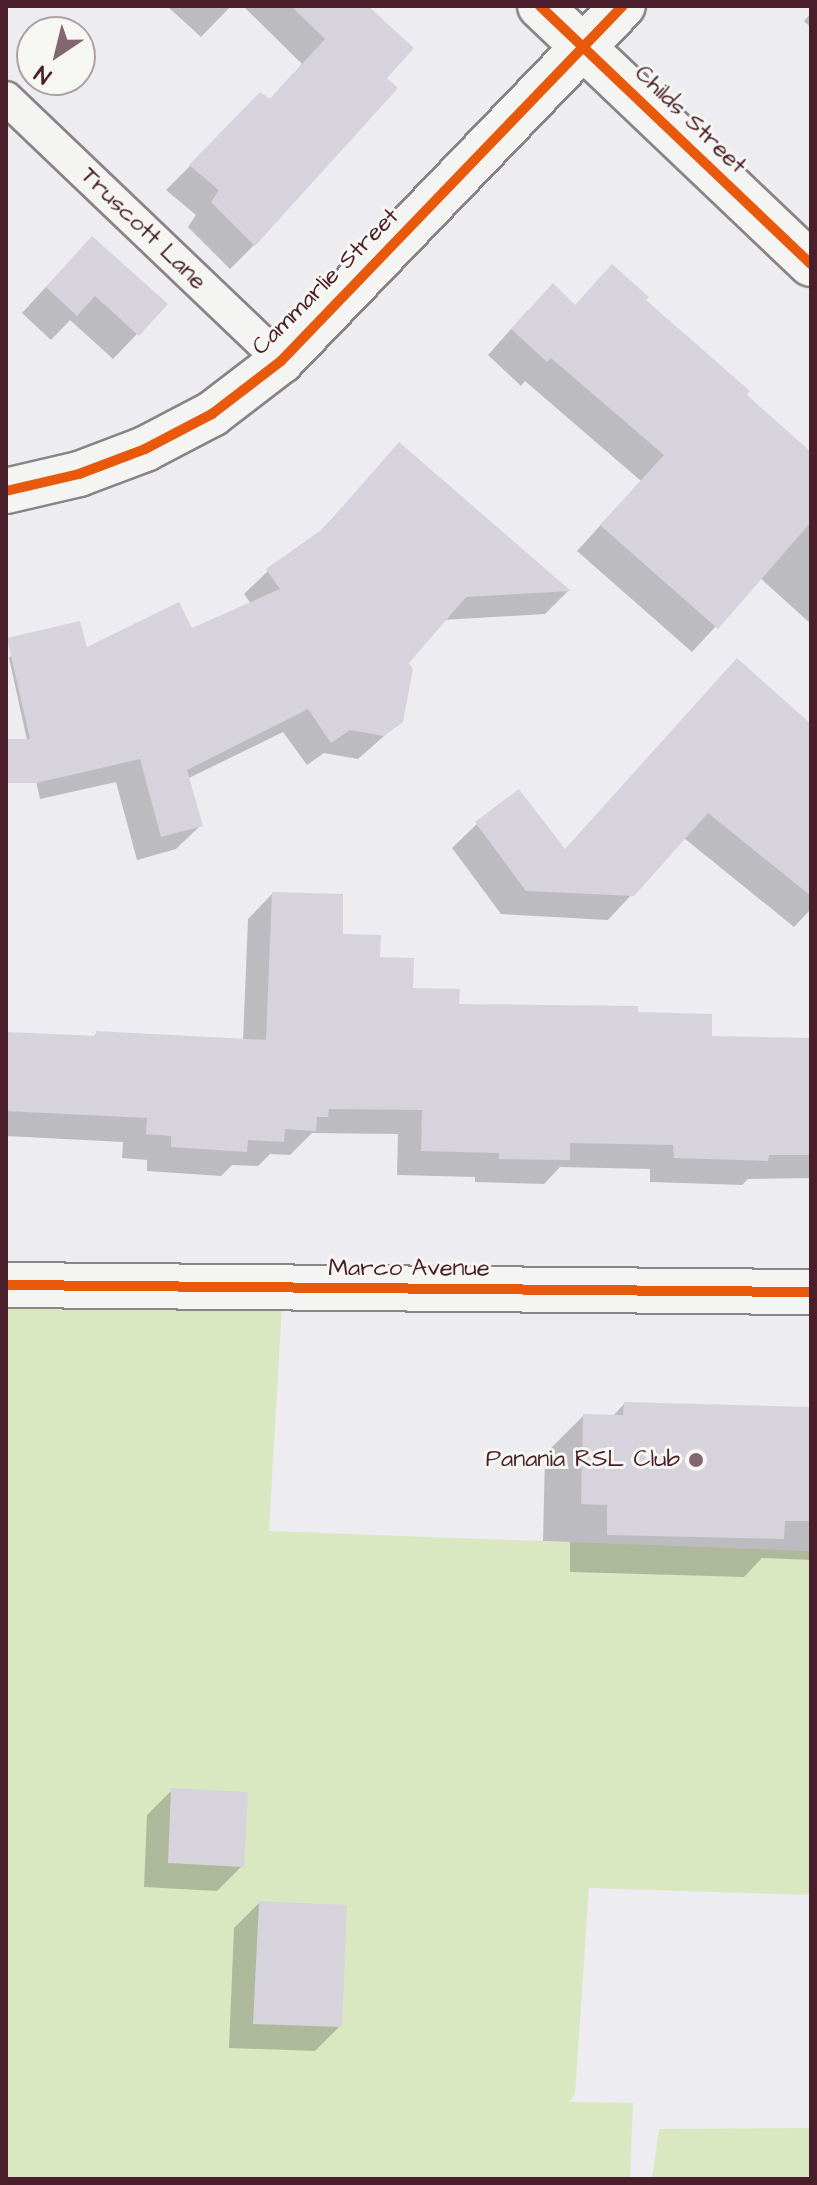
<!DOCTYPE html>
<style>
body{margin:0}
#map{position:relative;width:817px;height:2185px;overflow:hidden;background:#ececf1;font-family:"Architects Daughter",sans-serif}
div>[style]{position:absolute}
.green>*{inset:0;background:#dae8c2}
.shadow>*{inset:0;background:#0003}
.building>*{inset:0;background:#d6d3dd}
.roads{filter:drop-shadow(2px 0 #8b8387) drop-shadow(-2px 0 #8b8387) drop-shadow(0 2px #8b8387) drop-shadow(0 -2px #8b8387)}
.lane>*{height:32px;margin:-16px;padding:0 16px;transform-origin:16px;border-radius:16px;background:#f4f4f3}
.street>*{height:44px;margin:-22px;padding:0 22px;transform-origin:22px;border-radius:22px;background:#f4f4f3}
.cycleway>*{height:10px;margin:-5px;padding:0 5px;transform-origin:5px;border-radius:5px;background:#e8590c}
.dots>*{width:22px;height:22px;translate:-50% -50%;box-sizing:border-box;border:4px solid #f6f6f2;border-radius:50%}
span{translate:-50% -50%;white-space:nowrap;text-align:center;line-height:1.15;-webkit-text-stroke:6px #f6f6f2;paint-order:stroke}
.street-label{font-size:24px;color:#4a1f2b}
.poi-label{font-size:24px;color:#4a1f2b}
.right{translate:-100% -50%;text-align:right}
.frame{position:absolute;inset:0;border:8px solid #4a1f2b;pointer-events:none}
.north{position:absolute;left:16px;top:16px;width:80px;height:80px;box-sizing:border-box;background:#f6f6f2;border:2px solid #b1a0a2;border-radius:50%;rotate:215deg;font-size:22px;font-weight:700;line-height:32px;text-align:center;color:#4a1f2b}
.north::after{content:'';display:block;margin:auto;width:28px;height:36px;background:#836770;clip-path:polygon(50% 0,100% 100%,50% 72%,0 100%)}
</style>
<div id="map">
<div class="green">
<i style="clip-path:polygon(6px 1285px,283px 1288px,269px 1531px,811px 1551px,811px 1895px,589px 1888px,575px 2094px,569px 2102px,633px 2103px,630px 2179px,6px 2179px)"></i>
<i style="clip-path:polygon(811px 2128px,811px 2179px,652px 2179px,659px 2129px)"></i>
</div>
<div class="shadow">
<i style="clip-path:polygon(167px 6px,231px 6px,201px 37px)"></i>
<i style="clip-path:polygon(243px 6px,363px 6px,384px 78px,254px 245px,230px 269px,188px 227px,196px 215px,166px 190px,261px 95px,269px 100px,302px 64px)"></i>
<i style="clip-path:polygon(811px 13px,811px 28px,804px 21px)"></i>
<i style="clip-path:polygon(68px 263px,137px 334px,113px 359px,70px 320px,51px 340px,22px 313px)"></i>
<i style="clip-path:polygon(643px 300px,811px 455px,811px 624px,760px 578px,692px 652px,577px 551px,641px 481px,525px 381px,521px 386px,488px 355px,528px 310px)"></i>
<i style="clip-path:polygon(400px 444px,568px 591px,545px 614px,443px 620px,406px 662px,401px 721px,358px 759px,324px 753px,307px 765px,283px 732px,187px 779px,200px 826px,176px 849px,137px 860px,116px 782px,40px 799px,9px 658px,33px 634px,85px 650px,191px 630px,251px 604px,244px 594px,268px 571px,317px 535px)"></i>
<i style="clip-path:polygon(737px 660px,811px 749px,811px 909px,794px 927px,684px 838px,608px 920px,501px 914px,452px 848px,477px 824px,564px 851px)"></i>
<i style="clip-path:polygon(272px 894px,378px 959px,411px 990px,457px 1006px,636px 1014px,710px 1038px,811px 1040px,811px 1178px,748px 1179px,742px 1185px,650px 1182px,650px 1169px,560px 1167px,544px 1184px,475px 1182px,475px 1177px,397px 1175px,398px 1134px,312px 1133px,290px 1155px,270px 1154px,258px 1166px,232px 1165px,221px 1176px,147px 1171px,147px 1160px,122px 1158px,123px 1142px,6px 1136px,6px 1034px,92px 1038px,97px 1033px,243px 1041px,248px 919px)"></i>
<i style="clip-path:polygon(624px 1404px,811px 1409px,811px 1560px,762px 1558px,744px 1577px,570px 1572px,570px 1542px,543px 1541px,545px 1454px,583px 1416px,612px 1417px)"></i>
<i style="clip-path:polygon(172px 1790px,242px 1866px,217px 1891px,144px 1887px,147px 1815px)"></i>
<i style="clip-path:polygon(259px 1903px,340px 2026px,315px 2051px,229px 2048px,234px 1928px)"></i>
</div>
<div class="building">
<i style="clip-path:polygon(291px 6px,368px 6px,414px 48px,387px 78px,398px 88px,255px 246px,211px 202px,219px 190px,189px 165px,260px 92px,270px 99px,325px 39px)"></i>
<i style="clip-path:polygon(92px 236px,168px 304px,139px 336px,95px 296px,77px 316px,46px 287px)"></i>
<i style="clip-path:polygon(612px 264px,649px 297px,646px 300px,750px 391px,747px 395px,811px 452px,811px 522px,718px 629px,600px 525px,664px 455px,551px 358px,547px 362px,511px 329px,553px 283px,575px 305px)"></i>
<i style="clip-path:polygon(399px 442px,571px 591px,466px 597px,409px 663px,413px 669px,403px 722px,384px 736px,350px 730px,331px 743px,308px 709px,187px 770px,203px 826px,161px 837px,140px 759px,36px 783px,6px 783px,6px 739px,30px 739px,7px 638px,80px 621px,87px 647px,179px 602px,192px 628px,280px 589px,266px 569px,324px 528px)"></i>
<i style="clip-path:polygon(737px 658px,811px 724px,811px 896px,708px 813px,634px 896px,526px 891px,475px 822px,519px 789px,565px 849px)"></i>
<i style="clip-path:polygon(272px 892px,343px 894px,343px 934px,381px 935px,380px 957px,414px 958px,413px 988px,460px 989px,459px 1004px,638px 1006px,638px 1012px,712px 1014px,712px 1036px,811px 1038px,811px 1155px,769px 1155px,768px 1161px,674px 1158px,673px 1145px,570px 1143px,570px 1160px,499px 1159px,499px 1153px,421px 1151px,422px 1110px,329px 1109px,328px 1117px,317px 1117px,316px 1131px,285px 1129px,284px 1142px,248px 1140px,247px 1152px,171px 1147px,171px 1136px,146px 1134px,147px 1118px,6px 1111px,6px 1032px,96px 1036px,96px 1031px,266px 1040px)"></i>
<i style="clip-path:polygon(624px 1402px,811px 1407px,811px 1521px,785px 1521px,784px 1539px,607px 1535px,607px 1505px,581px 1504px,583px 1414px,623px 1415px)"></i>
<i style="clip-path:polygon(171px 1788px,248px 1792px,244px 1867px,168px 1863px)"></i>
<i style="clip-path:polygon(259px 1901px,347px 1905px,342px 2027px,253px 2024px)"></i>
</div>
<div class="roads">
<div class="lane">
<i style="left:6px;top:98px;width:381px;rotate:43.7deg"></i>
</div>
<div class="street">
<i style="left:540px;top:6px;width:374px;rotate:43.6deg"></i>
<i style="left:6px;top:491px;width:75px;rotate:-13.1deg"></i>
<i style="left:79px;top:474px;width:71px;rotate:-20.7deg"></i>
<i style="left:145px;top:449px;width:76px;rotate:-27.6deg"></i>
<i style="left:212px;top:414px;width:87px;rotate:-37.5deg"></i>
<i style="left:281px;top:361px;width:493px;rotate:-46.1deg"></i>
<i style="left:6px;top:1285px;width:805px;rotate:0.5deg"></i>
</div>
</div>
<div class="cycleway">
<i style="left:540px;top:6px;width:374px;rotate:43.6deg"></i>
<i style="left:6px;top:491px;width:75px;rotate:-13.1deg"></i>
<i style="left:79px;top:474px;width:71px;rotate:-20.7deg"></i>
<i style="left:145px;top:449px;width:76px;rotate:-27.6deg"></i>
<i style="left:212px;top:414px;width:87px;rotate:-37.5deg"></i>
<i style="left:281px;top:361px;width:493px;rotate:-46.1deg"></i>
<i style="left:6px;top:1285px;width:805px;rotate:0.5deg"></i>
</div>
<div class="dots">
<i style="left:696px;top:1460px;background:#836770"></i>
</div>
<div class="street-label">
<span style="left:690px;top:120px;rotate:44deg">Childs Street</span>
<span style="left:143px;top:229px;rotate:44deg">Truscott Lane</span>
<span style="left:326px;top:282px;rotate:-45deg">Cammarlie Street</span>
<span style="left:409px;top:1269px">Marco Avenue</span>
</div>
<div class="poi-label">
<span class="right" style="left:680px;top:1460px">Panania RSL Club</span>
</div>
<div class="frame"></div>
<div class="north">N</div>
</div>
